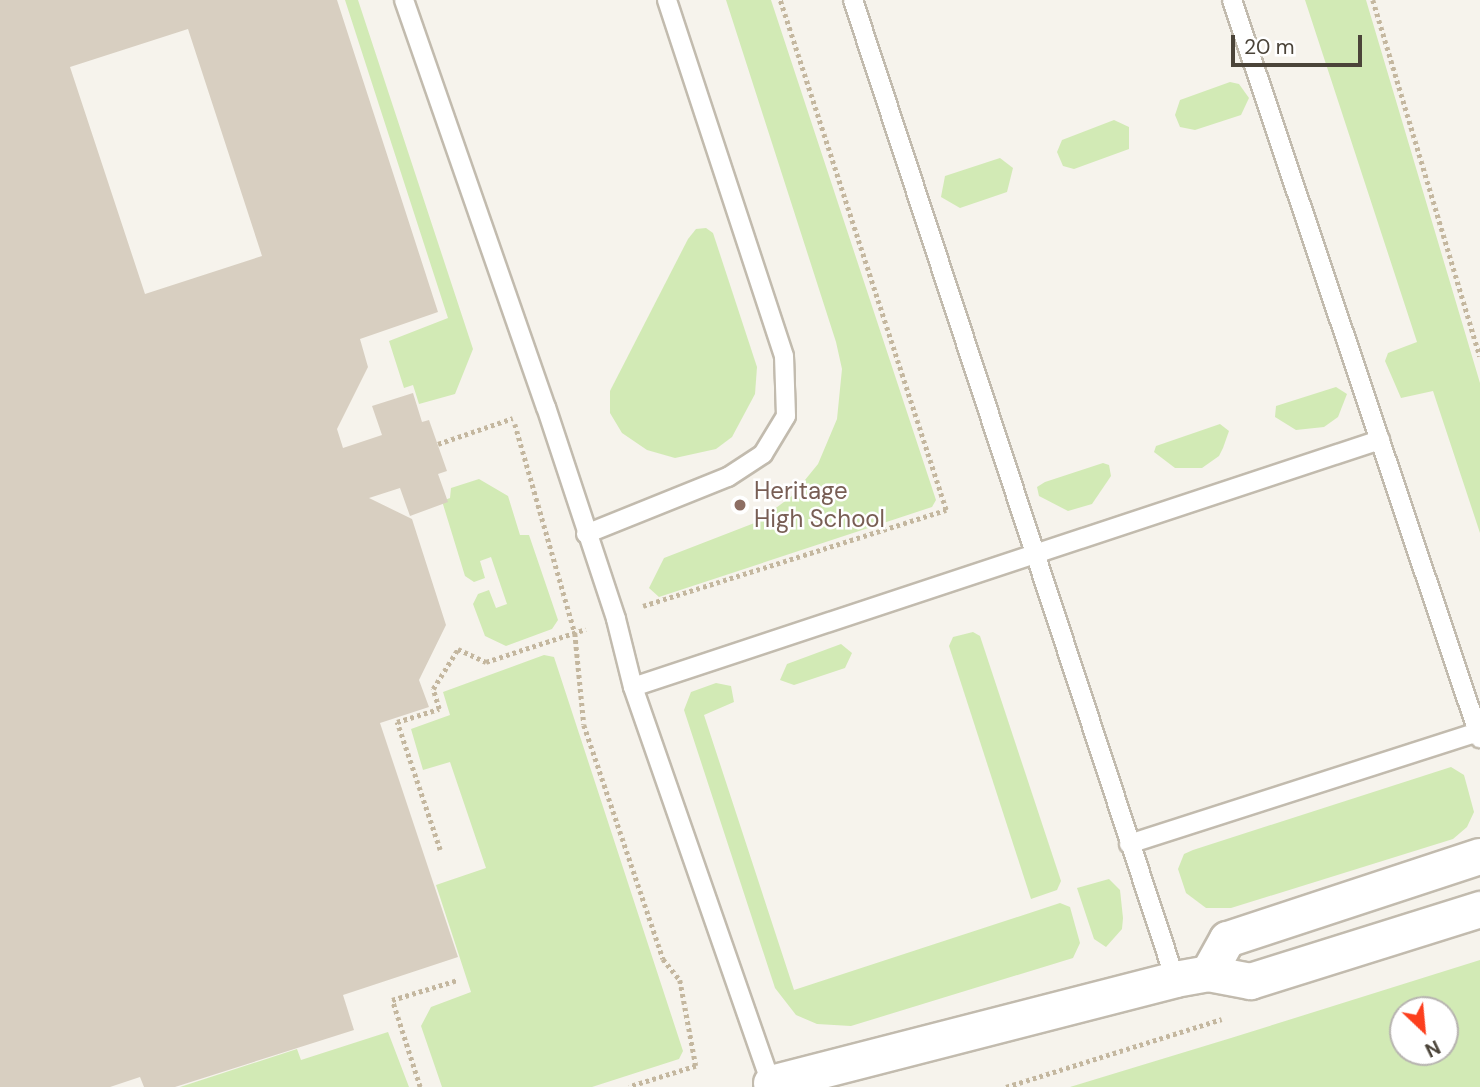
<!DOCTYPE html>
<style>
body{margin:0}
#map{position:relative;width:1480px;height:1087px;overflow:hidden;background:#f6f3ec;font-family:"DM Sans",sans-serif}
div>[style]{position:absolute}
.green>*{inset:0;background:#d2eab5}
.building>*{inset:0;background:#d8cfc1}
.path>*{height:4.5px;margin-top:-2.25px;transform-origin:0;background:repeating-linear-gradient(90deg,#c4b79f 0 3.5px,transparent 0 7px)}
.roads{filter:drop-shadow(2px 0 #c2bbae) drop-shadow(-2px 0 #c2bbae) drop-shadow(0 2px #c2bbae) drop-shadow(0 -2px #c2bbae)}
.service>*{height:18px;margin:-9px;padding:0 9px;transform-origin:9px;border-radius:9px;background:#fff}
.minor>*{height:35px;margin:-17.5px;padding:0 17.5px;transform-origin:17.5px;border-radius:17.5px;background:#fff}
.dots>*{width:19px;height:19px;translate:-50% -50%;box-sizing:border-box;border:4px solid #fff;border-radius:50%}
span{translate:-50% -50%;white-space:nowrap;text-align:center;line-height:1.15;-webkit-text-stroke:5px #fff;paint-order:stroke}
.education-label{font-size:24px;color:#785e54}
.left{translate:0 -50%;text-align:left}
.north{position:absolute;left:1389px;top:996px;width:70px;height:70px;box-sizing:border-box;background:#fff;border:2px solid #b7b4b0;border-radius:50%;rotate:154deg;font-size:19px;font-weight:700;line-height:28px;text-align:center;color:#4b4439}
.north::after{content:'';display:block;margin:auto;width:24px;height:32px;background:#fc3f1d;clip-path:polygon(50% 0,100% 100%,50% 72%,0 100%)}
.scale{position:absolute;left:1231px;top:35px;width:131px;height:32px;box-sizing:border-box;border:4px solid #4b4439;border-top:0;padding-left:9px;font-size:21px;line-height:24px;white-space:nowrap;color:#4b4439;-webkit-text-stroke:5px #fff;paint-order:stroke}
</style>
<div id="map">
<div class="green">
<i style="clip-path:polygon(345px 0,358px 0,473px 349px,455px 394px,419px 404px,413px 385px,404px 388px,389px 341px,448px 318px)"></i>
<i style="clip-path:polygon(726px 0,771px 0,936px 500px,932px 507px,659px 597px,649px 588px,664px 558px,757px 522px,792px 496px,818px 464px,837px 419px,842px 369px,836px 342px)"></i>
<i style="clip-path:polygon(1305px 0,1366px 0,1480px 383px,1480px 533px,1433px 391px,1401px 398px,1385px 361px,1388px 353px,1417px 342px)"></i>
<i style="clip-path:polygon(1230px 82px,1239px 84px,1249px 98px,1241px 115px,1195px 130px,1180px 127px,1175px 115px,1180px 100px)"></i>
<i style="clip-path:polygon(1114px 120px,1129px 127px,1129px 149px,1074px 169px,1063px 166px,1057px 152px,1062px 140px)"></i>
<i style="clip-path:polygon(1000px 158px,1013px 168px,1007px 192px,960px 208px,941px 197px,945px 176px)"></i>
<i style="clip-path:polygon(706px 228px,713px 233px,757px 367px,755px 394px,732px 437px,716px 449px,675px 458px,647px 450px,622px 433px,610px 413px,610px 391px,688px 239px,696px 229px)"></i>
<i style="clip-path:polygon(1336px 387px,1347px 394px,1338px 417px,1324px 427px,1296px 430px,1275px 417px,1276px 406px)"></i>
<i style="clip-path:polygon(1220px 424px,1229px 431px,1223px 448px,1219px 456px,1202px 468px,1175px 468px,1154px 452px,1156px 446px)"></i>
<i style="clip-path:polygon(1103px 463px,1109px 465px,1111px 476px,1092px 504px,1068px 511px,1039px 496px,1037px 487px,1045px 482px)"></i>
<i style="clip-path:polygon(479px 479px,508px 496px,520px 535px,529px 535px,558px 620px,552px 629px,506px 646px,485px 636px,473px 604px,478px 594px,489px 590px,496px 608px,507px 604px,491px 557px,480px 561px,485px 578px,474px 582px,465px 576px,442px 501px,450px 498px,451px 488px)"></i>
<i style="clip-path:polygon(973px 632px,980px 636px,1061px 881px,1057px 890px,1031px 899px,949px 646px,953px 637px)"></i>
<i style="clip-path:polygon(841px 644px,852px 653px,845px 668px,794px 685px,780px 680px,787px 664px)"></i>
<i style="clip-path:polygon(544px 655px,554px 657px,683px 1051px,679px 1059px,592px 1087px,442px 1087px,421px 1026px,431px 1007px,471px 992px,436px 885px,486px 868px,450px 762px,423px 770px,411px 729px,450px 715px,443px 692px)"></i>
<i style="clip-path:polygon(716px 683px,731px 686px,734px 702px,704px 715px,794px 990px,1060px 903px,1070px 907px,1080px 943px,1073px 958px,851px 1026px,817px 1024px,796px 1015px,775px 988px,684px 710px,691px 692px)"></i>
<i style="clip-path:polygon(1451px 767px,1464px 775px,1474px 812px,1467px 827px,1453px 839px,1231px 908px,1206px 908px,1186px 893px,1178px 869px,1184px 854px,1193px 850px)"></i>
<i style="clip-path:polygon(1109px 879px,1120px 890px,1123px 918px,1122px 929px,1106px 947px,1094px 939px,1077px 888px)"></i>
<i style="clip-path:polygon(evenodd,1480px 960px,1480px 1087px,1070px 1087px,1231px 1038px,1480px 960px,1445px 1010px,1445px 1052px,1403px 1052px,1403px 1010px,1445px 1010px)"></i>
<i style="clip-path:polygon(388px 1032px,409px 1087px,180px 1087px,297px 1049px,301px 1060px)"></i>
</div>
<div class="building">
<i style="clip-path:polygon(evenodd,0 0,337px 0,438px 312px,360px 339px,368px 367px,337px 429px,343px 448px,382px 435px,372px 406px,413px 393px,422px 422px,429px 420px,447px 471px,438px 474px,448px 502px,410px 516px,400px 488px,369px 498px,412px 519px,446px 625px,419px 680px,429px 707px,380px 723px,458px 957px,343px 995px,354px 1030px,175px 1087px,144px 1087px,140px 1077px,110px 1087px,0 1087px,0 0,188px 29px,262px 256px,145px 294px,70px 67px,188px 29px)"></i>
</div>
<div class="path">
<i style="left:1373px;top:0;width:372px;rotate:73.3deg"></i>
<i style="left:515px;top:424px;width:217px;rotate:74deg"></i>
<i style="left:575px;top:633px;width:92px;rotate:84.4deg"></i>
<i style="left:584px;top:725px;width:247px;rotate:71.3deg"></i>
<i style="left:663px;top:959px;width:27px;rotate:51deg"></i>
<i style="left:680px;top:980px;width:87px;rotate:79.5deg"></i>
<i style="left:696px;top:1066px;width:70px;rotate:162.6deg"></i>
<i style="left:438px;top:444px;width:79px;rotate:-19.1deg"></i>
<i style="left:643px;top:606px;width:318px;rotate:-17.6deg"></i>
<i style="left:946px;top:510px;width:536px;rotate:-108.03deg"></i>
<i style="left:440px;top:850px;width:135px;rotate:-108.6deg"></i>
<i style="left:397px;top:722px;width:44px;rotate:-17.2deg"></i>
<i style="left:439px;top:709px;width:21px;rotate:-107deg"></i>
<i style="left:433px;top:689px;width:47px;rotate:-58deg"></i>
<i style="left:458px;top:649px;width:31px;rotate:25deg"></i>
<i style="left:486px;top:662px;width:105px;rotate:-18.3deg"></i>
<i style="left:420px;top:1087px;width:91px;rotate:-107.8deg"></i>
<i style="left:392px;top:1000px;width:69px;rotate:-16.9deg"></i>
<i style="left:1006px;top:1087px;width:226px;rotate:-17.5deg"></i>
</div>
<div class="roads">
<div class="service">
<i style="left:404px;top:0;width:431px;rotate:70.8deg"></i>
<i style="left:546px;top:407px;width:223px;rotate:71.7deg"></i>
<i style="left:616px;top:619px;width:70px;rotate:76deg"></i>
<i style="left:633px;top:687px;width:419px;rotate:70.8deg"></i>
<i style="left:771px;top:1083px;width:6px;rotate:162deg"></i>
<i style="left:853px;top:0;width:1031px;rotate:71.79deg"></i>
<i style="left:1232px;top:0;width:779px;rotate:71.43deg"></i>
<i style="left:586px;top:534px;width:153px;rotate:-21.9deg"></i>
<i style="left:728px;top:477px;width:42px;rotate:-33.3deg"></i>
<i style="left:763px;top:454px;width:44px;rotate:-58.8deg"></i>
<i style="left:786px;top:416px;width:60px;rotate:-91.9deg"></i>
<i style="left:784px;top:356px;width:375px;rotate:-108.2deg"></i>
<i style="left:633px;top:687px;width:787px;rotate:-18.3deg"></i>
<i style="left:1129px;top:844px;width:367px;rotate:-17.8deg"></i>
</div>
<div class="minor">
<i style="left:1208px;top:973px;width:39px;rotate:-61deg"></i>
<i style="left:1227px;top:939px;width:266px;rotate:-18.2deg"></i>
<i style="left:771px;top:1083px;width:417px;rotate:-14.4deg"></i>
<i style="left:1175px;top:979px;width:34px;rotate:-10deg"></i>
<i style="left:1208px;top:973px;width:43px;rotate:10.8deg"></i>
<i style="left:1250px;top:981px;width:241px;rotate:-17.4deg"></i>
</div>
</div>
<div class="dots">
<i style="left:740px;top:505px;background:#8d6e63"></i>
</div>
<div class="education-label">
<span class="left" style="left:754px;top:505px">Heritage<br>High School</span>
</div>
<div class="north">N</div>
<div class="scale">20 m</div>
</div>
